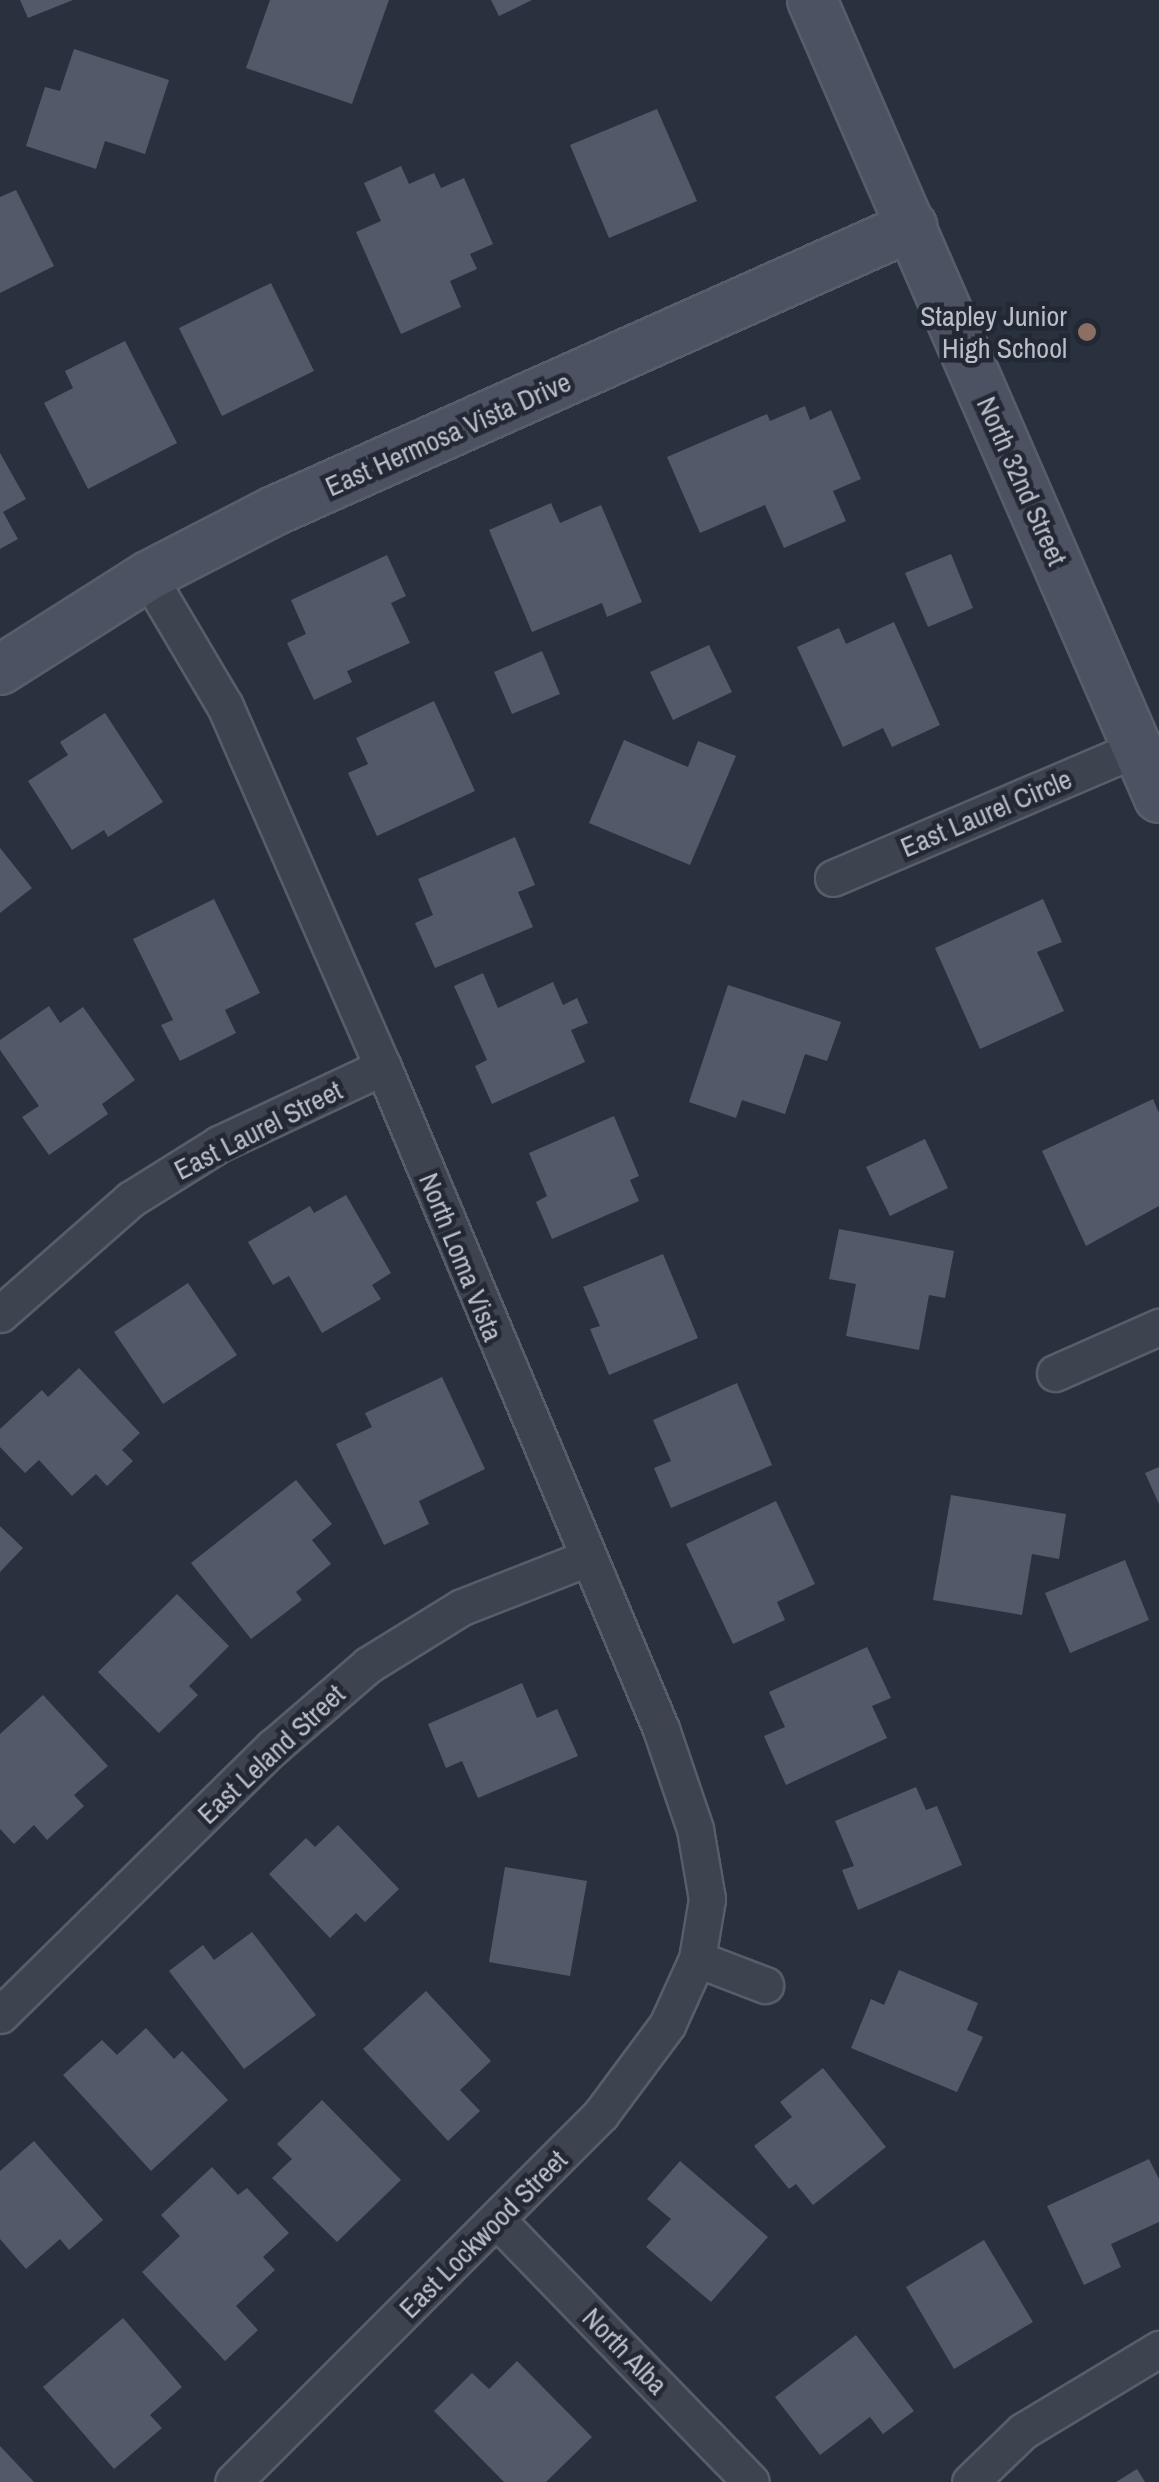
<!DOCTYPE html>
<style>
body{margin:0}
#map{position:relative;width:1159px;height:2482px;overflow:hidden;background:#29303e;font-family:"Archivo Narrow",sans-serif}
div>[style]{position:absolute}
.building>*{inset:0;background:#535969}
.roads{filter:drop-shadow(2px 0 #585e69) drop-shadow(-2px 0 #585e69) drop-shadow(0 2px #585e69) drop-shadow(0 -2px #585e69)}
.street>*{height:35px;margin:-17.5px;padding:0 17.5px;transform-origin:17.5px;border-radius:17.5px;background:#3d434f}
.secondary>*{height:48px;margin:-24px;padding:0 24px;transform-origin:24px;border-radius:24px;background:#4c5261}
.dots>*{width:28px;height:28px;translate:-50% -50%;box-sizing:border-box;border:5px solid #222834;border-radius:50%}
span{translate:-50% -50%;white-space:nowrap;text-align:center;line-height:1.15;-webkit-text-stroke:9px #222834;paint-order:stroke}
.poi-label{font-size:28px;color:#babec9}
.right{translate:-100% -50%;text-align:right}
.street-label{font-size:28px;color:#babec9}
</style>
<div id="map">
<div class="building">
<i style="clip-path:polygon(20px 0,73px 0,28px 18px)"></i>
<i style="clip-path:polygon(270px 0,389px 0,352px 104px,246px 68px)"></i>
<i style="clip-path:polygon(491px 0,532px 0,499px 16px)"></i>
<i style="clip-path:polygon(74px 49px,169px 80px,145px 154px,105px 141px,96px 169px,26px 146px,45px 87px,60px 91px)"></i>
<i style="clip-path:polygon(657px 109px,697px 201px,609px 238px,570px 145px)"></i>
<i style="clip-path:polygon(401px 166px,409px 184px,434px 173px,441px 188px,464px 178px,493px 244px,470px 254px,477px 269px,450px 281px,461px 307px,401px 334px,356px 232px,381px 221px,364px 183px)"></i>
<i style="clip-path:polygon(16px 190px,54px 266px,0 293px,0 197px)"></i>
<i style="clip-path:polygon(271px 283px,314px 371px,222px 416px,179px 328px)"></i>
<i style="clip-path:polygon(125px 341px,177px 443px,88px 489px,44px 403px,73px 388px,65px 371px)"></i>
<i style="clip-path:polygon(805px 406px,810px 420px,831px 410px,861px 479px,833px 491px,846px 521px,784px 548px,765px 505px,700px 533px,667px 457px,767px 414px,770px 421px)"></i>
<i style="clip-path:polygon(0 453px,26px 499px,3px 512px,18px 539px,0 549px)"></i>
<i style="clip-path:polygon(551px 503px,560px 523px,601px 505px,642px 602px,607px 617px,602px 603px,532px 632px,489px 530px)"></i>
<i style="clip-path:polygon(951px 554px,973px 608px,928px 627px,905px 573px)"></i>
<i style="clip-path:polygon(387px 555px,406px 596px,391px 603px,410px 643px,347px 671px,352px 682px,314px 700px,287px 643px,306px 634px,291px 600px)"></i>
<i style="clip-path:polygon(894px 622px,940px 725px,892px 747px,883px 728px,843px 747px,797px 647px,839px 628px,846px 644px)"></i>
<i style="clip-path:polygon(709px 645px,732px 692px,673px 720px,650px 672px)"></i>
<i style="clip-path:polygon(542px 651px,560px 694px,512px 714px,494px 672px)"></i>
<i style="clip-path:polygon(434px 701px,475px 791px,377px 836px,348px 773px,368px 764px,356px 738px)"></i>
<i style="clip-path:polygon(105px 713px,163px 802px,108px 837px,104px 830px,72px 850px,28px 781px,68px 755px,60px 742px)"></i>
<i style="clip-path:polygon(624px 740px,688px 767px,698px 741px,736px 756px,690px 865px,589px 823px)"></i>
<i style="clip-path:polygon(515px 837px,535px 885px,518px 892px,533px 927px,435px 968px,415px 923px,433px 915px,418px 879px)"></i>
<i style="clip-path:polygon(0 848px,32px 888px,0 913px)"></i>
<i style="clip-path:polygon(214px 899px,260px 993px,225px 1010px,236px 1033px,180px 1061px,161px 1025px,173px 1020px,133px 939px)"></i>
<i style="clip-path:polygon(1043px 899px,1062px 942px,1037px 952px,1064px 1011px,980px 1049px,935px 948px)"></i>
<i style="clip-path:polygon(483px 973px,498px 1008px,553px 982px,563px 1005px,577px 998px,588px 1023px,571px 1030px,585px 1062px,492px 1104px,475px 1066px,487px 1060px,454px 986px)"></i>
<i style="clip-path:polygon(728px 985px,841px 1022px,827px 1061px,805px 1054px,785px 1114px,742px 1100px,736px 1118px,689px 1102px)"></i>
<i style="clip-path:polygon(49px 1006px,60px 1023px,83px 1007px,135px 1080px,102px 1104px,108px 1114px,49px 1155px,22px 1117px,39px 1106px,0 1050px,0 1040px)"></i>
<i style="clip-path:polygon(1153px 1099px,1159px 1113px,1159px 1206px,1086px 1246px,1042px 1151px)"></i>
<i style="clip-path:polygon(614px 1116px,639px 1176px,630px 1180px,639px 1201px,552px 1239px,536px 1202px,547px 1196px,529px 1153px)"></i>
<i style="clip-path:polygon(925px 1139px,948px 1188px,890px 1216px,866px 1167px)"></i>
<i style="clip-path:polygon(346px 1195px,391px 1273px,372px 1285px,381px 1299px,322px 1333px,289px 1276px,273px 1285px,248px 1242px,310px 1206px,314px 1213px)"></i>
<i style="clip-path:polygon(839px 1229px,954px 1251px,945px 1298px,929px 1295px,919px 1350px,846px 1336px,856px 1284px,829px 1279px)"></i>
<i style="clip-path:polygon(663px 1254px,698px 1338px,609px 1375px,590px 1329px,600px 1326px,583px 1287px)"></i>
<i style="clip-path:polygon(188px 1283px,237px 1355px,163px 1404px,114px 1332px)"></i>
<i style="clip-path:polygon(79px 1368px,140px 1433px,122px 1450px,133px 1461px,107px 1486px,96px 1474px,72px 1496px,39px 1460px,25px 1473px,0 1447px,0 1429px,42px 1390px,48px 1397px)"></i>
<i style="clip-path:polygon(442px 1377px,485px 1469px,419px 1501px,429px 1524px,384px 1545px,336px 1444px,372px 1427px,365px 1413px)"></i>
<i style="clip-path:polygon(737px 1383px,772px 1465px,671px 1508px,654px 1468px,671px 1461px,653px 1420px)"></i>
<i style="clip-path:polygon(1159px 1467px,1159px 1504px,1145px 1473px)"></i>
<i style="clip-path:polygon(296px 1480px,332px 1524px,312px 1540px,331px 1564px,296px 1592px,302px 1600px,251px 1639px,191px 1563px)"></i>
<i style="clip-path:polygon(951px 1495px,1066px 1514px,1059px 1559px,1032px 1554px,1022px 1615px,933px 1600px)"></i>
<i style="clip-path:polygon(776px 1501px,815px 1584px,777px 1602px,785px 1620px,733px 1644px,686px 1544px)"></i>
<i style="clip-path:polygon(0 1526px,23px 1548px,0 1572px)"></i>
<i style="clip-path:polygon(1125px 1560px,1149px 1620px,1070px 1653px,1045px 1593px)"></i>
<i style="clip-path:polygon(177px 1594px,229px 1646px,189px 1686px,198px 1695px,159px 1733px,98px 1672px)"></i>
<i style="clip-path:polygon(867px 1647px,891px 1698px,872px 1706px,887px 1738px,786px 1785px,764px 1736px,785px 1727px,769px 1692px)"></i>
<i style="clip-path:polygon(522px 1683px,537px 1718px,557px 1709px,578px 1756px,478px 1798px,462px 1761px,446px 1768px,428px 1724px)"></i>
<i style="clip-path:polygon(43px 1695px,108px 1766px,74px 1795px,84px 1806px,47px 1840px,34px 1825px,14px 1844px,0 1829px,0 1734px)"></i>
<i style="clip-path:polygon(916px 1787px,926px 1810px,937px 1806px,962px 1865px,858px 1910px,842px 1870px,854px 1866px,835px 1821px)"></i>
<i style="clip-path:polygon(338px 1825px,399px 1889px,365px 1922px,356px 1913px,330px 1938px,269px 1874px,306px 1838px,315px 1847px)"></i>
<i style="clip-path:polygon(505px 1867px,587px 1881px,570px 1976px,489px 1962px)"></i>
<i style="clip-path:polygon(252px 1932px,316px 2015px,244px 2069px,169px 1971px,203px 1945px,214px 1960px)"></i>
<i style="clip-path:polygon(899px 1970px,978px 2003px,967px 2030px,983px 2037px,957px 2092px,851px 2048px,871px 1999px,884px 2005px)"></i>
<i style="clip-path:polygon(426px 1991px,491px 2061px,460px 2090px,480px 2111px,448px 2141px,363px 2049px)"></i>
<i style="clip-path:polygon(146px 2028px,174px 2059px,182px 2051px,228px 2100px,151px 2171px,63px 2075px,102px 2040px,117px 2055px)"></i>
<i style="clip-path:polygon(823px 2068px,886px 2147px,813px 2205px,796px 2184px,789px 2189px,754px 2146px,792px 2117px,780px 2102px)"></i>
<i style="clip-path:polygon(322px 2100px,401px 2180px,337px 2242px,272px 2178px,292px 2159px,277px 2144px)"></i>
<i style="clip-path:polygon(34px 2141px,103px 2220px,69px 2250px,60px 2239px,26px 2269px,0 2239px,0 2171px)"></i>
<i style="clip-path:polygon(1149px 2159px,1159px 2179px,1159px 2222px,1111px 2244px,1121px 2267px,1084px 2285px,1047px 2206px)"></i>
<i style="clip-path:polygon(680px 2161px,768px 2237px,711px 2302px,646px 2247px,671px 2219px,647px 2199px)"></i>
<i style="clip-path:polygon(212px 2167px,238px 2195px,247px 2188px,289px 2233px,263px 2257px,275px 2270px,236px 2306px,258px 2330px,225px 2361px,142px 2272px,180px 2236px,161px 2215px)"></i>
<i style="clip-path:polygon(984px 2240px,1033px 2322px,954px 2369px,906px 2287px)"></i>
<i style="clip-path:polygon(123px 2318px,182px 2387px,150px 2415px,162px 2428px,114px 2469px,43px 2387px)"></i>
<i style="clip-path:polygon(856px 2335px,914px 2411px,883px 2434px,870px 2417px,820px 2455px,775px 2397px)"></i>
<i style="clip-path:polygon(517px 2361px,592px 2437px,546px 2482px,504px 2482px,434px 2411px,472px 2373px,489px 2389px)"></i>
<i style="clip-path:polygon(0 2446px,34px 2482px,0 2482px)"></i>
<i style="clip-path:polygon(1137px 2469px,1145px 2482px,1116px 2482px)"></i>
</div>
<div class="roads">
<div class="street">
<i style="left:148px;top:576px;width:151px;rotate:59.4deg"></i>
<i style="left:225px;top:706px;width:394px;rotate:66.4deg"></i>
<i style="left:383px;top:1067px;width:718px;rotate:67.22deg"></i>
<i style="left:661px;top:1729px;width:106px;rotate:71.2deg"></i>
<i style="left:695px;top:1829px;width:71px;rotate:80.3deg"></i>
<i style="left:707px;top:1899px;width:61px;rotate:99.5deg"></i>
<i style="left:697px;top:1959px;width:72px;rotate:114.4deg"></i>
<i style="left:667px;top:2025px;width:111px;rotate:126.6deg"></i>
<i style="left:601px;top:2114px;width:520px;rotate:135deg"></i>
<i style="left:833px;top:878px;width:332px;rotate:-23.1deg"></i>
<i style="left:0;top:1314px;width:174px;rotate:-41.3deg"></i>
<i style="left:131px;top:1199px;width:104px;rotate:-32deg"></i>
<i style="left:219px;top:1144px;width:181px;rotate:-25.2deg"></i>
<i style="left:1055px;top:1373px;width:114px;rotate:-23.9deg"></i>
<i style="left:697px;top:1959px;width:73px;rotate:20.9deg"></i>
<i style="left:0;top:2015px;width:383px;rotate:-44.5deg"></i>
<i style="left:273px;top:1747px;width:125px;rotate:-40.8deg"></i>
<i style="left:368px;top:1665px;width:110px;rotate:-31.7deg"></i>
<i style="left:462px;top:1607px;width:134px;rotate:-21.4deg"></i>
<i style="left:498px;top:2221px;width:363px;rotate:45.9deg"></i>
<i style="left:970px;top:2482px;width:74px;rotate:-43.9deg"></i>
<i style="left:1023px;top:2431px;width:159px;rotate:-31.1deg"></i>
</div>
<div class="secondary">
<i style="left:812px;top:0;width:870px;rotate:66.5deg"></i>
<i style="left:0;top:670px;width:175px;rotate:-32.4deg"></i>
<i style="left:148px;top:576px;width:142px;rotate:-27.3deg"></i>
<i style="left:274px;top:511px;width:699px;rotate:-24.07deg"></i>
</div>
</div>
<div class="dots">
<i style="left:1087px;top:332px;background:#8d6e63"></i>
</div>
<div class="poi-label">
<span class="right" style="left:1067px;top:332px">Stapley Junior<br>High School</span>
</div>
<div class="street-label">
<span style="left:448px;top:434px;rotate:-24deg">East Hermosa Vista Drive</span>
<span style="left:1022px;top:481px;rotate:66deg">North 32nd Street</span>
<span style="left:986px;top:813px;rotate:-23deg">East Laurel Circle</span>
<span style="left:258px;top:1130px;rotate:-27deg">East Laurel Street</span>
<span style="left:461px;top:1257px;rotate:68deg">North Loma Vista</span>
<span style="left:271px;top:1754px;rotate:-43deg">East Leland Street</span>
<span style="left:483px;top:2234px;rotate:-45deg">East Lockwood Street</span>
<span style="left:625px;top:2351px;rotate:46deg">North Alba</span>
</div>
</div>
